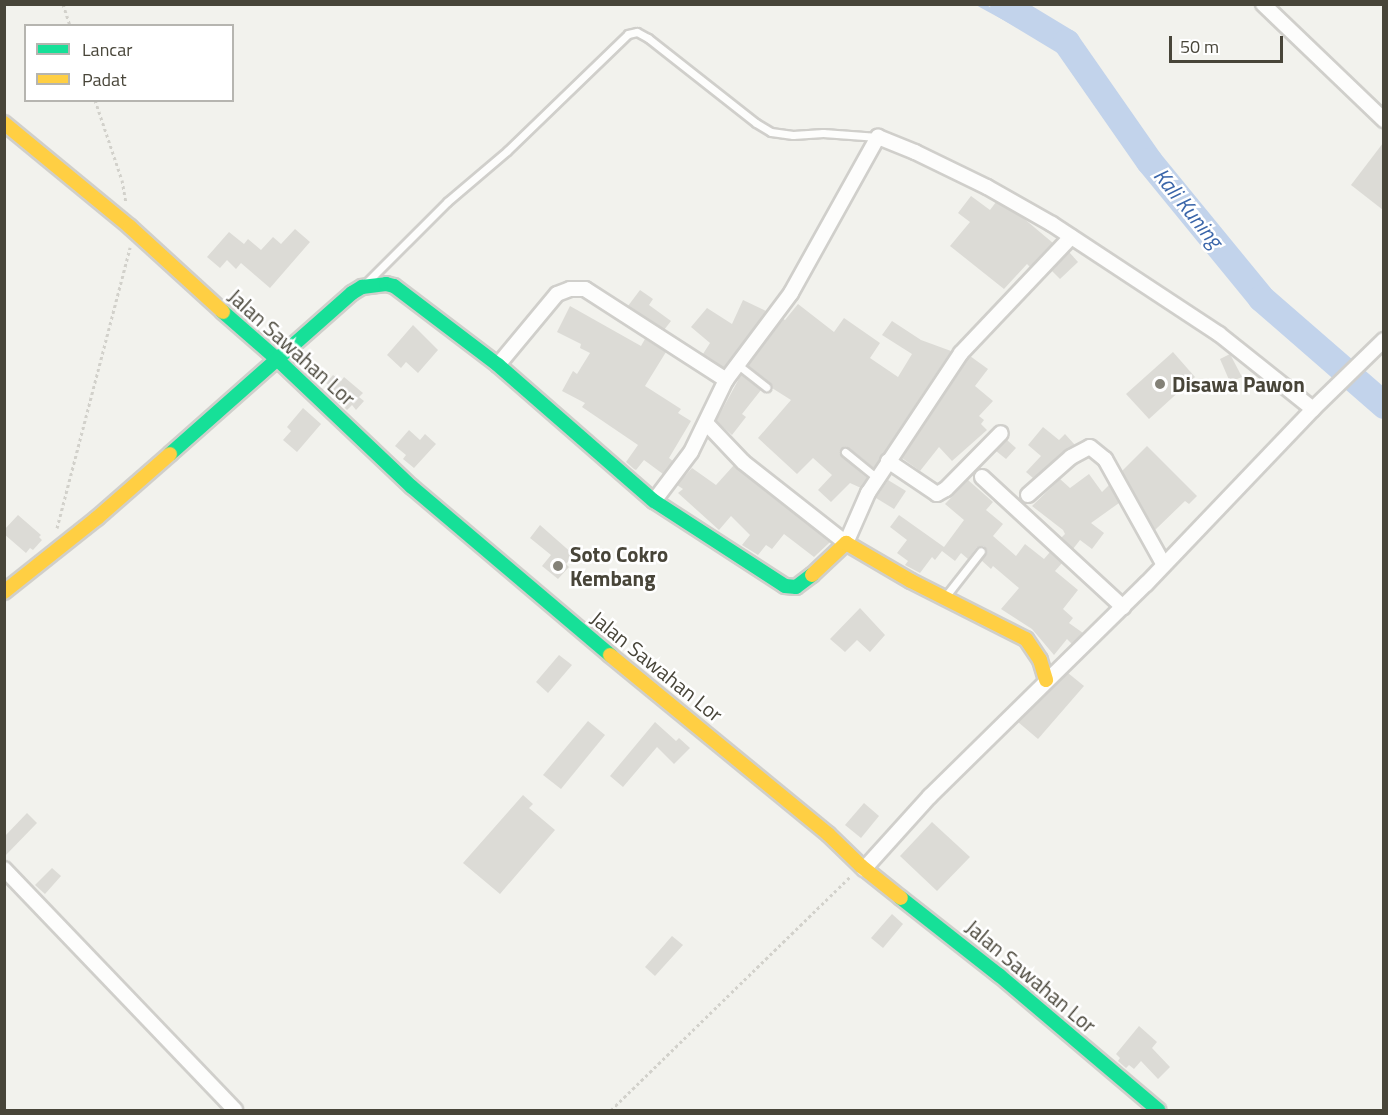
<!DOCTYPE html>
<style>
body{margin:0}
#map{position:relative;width:1388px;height:1115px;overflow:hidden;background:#f2f2ed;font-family:"Titillium Web",sans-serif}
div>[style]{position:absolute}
.stream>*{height:4.5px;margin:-2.25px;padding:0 2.25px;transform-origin:2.25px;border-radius:2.25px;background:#c2d3eb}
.river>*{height:27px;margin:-13.5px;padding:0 13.5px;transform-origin:13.5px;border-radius:13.5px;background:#c2d3eb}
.building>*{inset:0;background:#dcdbd6}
.path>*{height:3px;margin-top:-1.5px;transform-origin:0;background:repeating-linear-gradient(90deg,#d2d1cb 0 3px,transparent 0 6px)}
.roads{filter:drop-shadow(2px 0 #d0cfcb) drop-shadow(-2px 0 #d0cfcb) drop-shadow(0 2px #d0cfcb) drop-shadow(0 -2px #d0cfcb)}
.lane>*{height:7px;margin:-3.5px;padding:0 3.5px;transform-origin:3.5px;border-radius:3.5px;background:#fdfdfc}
.street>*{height:14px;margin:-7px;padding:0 7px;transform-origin:7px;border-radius:7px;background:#fdfdfc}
.fast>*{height:14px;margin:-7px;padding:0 7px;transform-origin:7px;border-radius:7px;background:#16e098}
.slow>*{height:14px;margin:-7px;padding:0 7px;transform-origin:7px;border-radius:7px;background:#ffcf43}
.dots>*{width:16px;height:16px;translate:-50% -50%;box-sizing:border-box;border:3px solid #fff;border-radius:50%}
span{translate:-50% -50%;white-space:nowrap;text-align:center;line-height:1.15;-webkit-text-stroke:5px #fff;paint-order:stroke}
.street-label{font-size:21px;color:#484539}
.poi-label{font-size:21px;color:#484539;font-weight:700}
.left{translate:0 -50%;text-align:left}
.water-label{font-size:22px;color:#3b66aa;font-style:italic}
.frame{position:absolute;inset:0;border:6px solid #484539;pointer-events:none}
.legend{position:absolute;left:24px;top:24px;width:210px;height:78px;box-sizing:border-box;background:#fff;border:2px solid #b6b5b0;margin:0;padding:8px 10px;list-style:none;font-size:18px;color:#484539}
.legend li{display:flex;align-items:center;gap:12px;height:30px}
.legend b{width:30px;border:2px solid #b6b5b0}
.scale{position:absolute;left:1169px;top:36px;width:114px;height:27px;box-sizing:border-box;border:3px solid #484539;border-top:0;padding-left:8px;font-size:18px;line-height:21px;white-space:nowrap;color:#484539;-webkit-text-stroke:4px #fff;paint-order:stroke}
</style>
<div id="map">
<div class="stream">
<i style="left:980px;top:4px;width:92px;rotate:28.5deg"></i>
<i style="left:1061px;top:48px;width:13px;rotate:51deg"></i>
</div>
<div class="river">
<i style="left:1003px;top:4px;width:74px;rotate:31.1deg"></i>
<i style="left:1066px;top:42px;width:145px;rotate:55.1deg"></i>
<i style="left:1149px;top:161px;width:177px;rotate:50.7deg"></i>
<i style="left:1261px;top:298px;width:163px;rotate:41deg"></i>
</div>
<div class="building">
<i style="clip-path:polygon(1383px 143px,1383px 210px,1351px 185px)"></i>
<i style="clip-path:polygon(971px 196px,990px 210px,996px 202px,1022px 217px,1053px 243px,1030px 267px,1027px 264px,1004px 289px,950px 246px,970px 222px,958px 213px)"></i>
<i style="clip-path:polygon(295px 229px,310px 242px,270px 288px,241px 263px,236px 269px,227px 260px,220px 268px,207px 257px,229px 232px,244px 244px,248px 239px,261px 250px,273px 237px,281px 244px)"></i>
<i style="clip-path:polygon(1069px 252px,1078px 262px,1060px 279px,1052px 271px)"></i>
<i style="clip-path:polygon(640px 290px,653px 299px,649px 305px,671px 321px,664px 330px,628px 306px)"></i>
<i style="clip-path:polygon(743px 300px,766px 311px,724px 368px,703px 354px,710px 343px,691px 327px,707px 308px,732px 324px)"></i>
<i style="clip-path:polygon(798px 304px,834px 332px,844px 318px,880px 343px,870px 358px,898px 377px,912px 354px,882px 335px,892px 321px,921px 340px,951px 351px,874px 468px,848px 447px,840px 449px,841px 456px,867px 478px,861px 488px,850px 483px,831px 502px,818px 490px,832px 475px,813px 458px,797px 474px,758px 438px,791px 400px,772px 388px,769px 383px,748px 366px,783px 319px,785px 320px)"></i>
<i style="clip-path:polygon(570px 306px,641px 346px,645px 339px,666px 352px,645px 386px,681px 409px,678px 413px,691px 421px,669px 458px,673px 461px,663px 474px,644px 460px,636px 470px,634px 469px,626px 462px,638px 445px,582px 407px,585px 403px,562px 391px,573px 371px,577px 374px,590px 353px,580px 348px,581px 344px,557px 332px)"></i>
<i style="clip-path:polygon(413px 325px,438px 350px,418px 373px,406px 362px,401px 368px,387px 355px)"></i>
<i style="clip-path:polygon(1173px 352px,1195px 377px,1149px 419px,1126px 394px)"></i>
<i style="clip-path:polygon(1230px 354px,1242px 377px,1230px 382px,1220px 359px)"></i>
<i style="clip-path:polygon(970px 356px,988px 369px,975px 386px,993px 401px,979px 416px,984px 420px,981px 424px,987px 430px,952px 461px,939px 447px,920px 471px,902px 458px)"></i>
<i style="clip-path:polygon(333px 375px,341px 381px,344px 377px,363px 393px,359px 397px,364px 401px,356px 410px,352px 405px,347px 410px,330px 394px,334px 389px,326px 383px)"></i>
<i style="clip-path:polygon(741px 375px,761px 390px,742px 414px,746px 417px,732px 435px,716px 421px)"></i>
<i style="clip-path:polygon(303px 408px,321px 424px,297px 452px,283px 440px,291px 431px,287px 427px)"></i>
<i style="clip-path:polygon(1043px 427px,1059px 440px,1065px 434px,1075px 445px,1033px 478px,1026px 472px,1041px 456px,1028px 445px)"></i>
<i style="clip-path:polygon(409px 430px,420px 440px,425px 434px,436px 444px,414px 468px,403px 459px,406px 455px,395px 446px)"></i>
<i style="clip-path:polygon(1007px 440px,1016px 448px,1006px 459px,996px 451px)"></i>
<i style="clip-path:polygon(1147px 446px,1197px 496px,1189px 504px,1185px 501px,1155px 530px,1122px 471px)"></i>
<i style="clip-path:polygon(734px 465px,830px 542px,828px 544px,814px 557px,784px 534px,772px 549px,766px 545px,758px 555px,742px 545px,750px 535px,731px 516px,719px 530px,678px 493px,683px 489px,677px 485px,692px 468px,716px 485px)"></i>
<i style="clip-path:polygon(1089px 474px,1102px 492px,1109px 485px,1119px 503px,1091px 523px,1104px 533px,1092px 549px,1080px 540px,1073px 549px,1061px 538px,1065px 534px,1063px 530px,1032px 506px,1060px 479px,1070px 488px)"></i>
<i style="clip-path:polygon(888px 480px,906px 491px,894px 509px,876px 498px)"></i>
<i style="clip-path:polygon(968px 480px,993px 502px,986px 510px,1003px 524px,993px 536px,1016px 556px,1025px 544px,1044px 559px,1050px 552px,1062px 563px,1055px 571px,1078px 590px,1063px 609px,1073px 618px,1069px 623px,1083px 633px,1072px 644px,1067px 639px,1054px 655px,1032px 629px,1001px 609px,1019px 588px,993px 566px,991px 569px,981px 560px,986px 552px,984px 546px,977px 547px,968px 559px,961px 553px,955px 561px,942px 551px,935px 560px,932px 557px,920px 573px,905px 565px,908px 561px,897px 553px,907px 540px,890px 527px,899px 515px,944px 547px,964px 520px,945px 504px)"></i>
<i style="clip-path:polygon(18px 515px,41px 535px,39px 537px,42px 540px,33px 550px,30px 548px,26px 553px,4px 534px,4px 530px)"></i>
<i style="clip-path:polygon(540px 525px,574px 555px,566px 564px,569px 567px,558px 579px,542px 566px,551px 555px,530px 538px)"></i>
<i style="clip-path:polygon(860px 608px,885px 635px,870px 652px,857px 640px,845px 652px,830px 639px)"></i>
<i style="clip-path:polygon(559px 655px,572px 665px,548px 693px,536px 682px)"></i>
<i style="clip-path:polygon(1068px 673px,1084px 686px,1038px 739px,1018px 722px)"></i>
<i style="clip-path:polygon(588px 721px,605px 735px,561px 789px,543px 775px)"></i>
<i style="clip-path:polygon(655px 722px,676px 741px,679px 738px,690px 748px,674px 764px,657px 747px,623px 787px,610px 776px)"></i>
<i style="clip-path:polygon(523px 795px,533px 804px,529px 808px,555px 830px,500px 894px,463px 863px)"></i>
<i style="clip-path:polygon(864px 803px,879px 816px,861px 838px,845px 825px)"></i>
<i style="clip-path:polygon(27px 813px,37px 823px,4px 857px,4px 837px)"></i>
<i style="clip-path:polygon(932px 822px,970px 857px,937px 891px,900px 856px)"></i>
<i style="clip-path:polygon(52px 868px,61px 876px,45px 894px,35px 885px)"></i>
<i style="clip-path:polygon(892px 914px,903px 924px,883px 948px,871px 938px)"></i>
<i style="clip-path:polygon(672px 936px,683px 945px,655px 976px,645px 967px)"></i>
<i style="clip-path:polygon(1139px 1026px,1157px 1042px,1152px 1048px,1170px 1067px,1158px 1079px,1141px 1061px,1134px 1069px,1129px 1065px,1126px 1068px,1118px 1061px,1120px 1058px,1116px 1054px)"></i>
</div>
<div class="path">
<i style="left:63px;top:4px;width:23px;rotate:72deg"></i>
<i style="left:95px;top:100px;width:84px;rotate:71.4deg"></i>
<i style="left:122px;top:180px;width:22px;rotate:80deg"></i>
<i style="left:57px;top:528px;width:290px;rotate:-75.4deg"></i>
<i style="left:611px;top:1110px;width:334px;rotate:-44.3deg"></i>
</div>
<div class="roads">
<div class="lane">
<i style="left:366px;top:283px;width:115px;rotate:-45deg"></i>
<i style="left:447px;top:202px;width:79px;rotate:-40.4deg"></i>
<i style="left:507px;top:151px;width:168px;rotate:-44deg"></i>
<i style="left:628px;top:34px;width:9px;rotate:-13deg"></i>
<i style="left:637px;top:32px;width:13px;rotate:29deg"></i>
<i style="left:648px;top:38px;width:137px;rotate:38.2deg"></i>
<i style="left:756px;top:123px;width:17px;rotate:31deg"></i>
<i style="left:771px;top:132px;width:22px;rotate:8deg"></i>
<i style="left:793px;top:135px;width:30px;rotate:-4deg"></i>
<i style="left:823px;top:133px;width:55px;rotate:4.2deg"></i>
<i style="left:738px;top:365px;width:36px;rotate:38deg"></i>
<i style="left:845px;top:452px;width:41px;rotate:39.1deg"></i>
<i style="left:945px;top:597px;width:58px;rotate:-52deg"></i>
</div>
<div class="street">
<i style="left:1263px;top:4px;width:168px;rotate:43.8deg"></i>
<i style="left:498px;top:365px;width:92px;rotate:-50.3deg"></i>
<i style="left:557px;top:294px;width:14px;rotate:-21deg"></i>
<i style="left:570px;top:289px;width:15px"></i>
<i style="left:585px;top:289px;width:168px;rotate:32.8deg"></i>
<i style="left:706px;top:423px;width:54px;rotate:46.5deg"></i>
<i style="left:743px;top:462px;width:131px;rotate:38.2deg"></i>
<i style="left:846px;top:543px;width:55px;rotate:-66.3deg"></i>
<i style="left:868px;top:493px;width:168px;rotate:-56.4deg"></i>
<i style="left:961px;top:353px;width:160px;rotate:-46.5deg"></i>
<i style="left:888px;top:461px;width:59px;rotate:34deg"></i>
<i style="left:937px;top:494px;width:10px;rotate:-29deg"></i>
<i style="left:946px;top:489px;width:78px;rotate:-45.5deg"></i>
<i style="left:982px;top:477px;width:192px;rotate:42.7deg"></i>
<i style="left:1028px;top:495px;width:57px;rotate:-41.5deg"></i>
<i style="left:1071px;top:457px;width:21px;rotate:-28deg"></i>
<i style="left:1090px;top:447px;width:19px;rotate:39deg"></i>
<i style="left:1105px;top:459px;width:121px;rotate:60.9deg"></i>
<i style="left:654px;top:501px;width:61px;rotate:-52.9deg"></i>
<i style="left:691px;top:452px;width:80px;rotate:-64.1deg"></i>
<i style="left:726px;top:380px;width:109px;rotate:-53.2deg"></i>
<i style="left:791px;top:293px;width:179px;rotate:-60.9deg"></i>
<i style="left:878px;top:137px;width:40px;rotate:22deg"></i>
<i style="left:915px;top:152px;width:80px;rotate:25.9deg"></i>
<i style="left:987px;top:187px;width:75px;rotate:29.6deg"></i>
<i style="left:1052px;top:224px;width:200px;rotate:33.4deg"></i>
<i style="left:1219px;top:334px;width:120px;rotate:38.6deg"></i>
<i style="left:4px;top:869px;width:334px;rotate:46.2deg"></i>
<i style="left:864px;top:869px;width:98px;rotate:-47.9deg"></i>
<i style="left:930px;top:796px;width:303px;rotate:-44.5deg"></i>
<i style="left:1146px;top:584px;width:242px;rotate:-46.3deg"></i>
<i style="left:1313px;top:409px;width:99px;rotate:-44.2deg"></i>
</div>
<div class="fast">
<i style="left:223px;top:312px;width:74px;rotate:41.2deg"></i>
<i style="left:279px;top:361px;width:183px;rotate:43.5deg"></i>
<i style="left:412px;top:487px;width:260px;rotate:40.3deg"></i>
<i style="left:170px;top:454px;width:243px;rotate:-41.5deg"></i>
<i style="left:352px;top:293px;width:12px;rotate:-31deg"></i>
<i style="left:362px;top:287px;width:24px;rotate:-7deg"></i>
<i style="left:386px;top:284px;width:8px;rotate:14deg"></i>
<i style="left:394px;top:286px;width:131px;rotate:37.2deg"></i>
<i style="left:498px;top:365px;width:207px;rotate:41.1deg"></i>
<i style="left:654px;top:501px;width:156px;rotate:33deg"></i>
<i style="left:785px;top:586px;width:11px;rotate:5deg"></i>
<i style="left:796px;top:587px;width:20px;rotate:-37deg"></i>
<i style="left:901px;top:898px;width:125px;rotate:38.2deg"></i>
<i style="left:999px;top:975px;width:209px;rotate:40.3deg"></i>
</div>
<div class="slow">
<i style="left:4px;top:123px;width:163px;rotate:39.5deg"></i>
<i style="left:130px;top:227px;width:126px;rotate:42.4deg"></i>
<i style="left:812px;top:575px;width:47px;rotate:-43.3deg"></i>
<i style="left:846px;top:543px;width:75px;rotate:30.3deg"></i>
<i style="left:911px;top:581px;width:129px;rotate:26.8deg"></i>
<i style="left:1026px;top:639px;width:25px;rotate:56deg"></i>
<i style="left:1040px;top:660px;width:21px;rotate:73deg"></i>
<i style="left:4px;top:592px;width:119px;rotate:-38.5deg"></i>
<i style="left:97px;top:518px;width:97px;rotate:-41.2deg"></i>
<i style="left:610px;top:655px;width:282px;rotate:39.4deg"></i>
<i style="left:828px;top:834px;width:46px;rotate:44.1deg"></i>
<i style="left:861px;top:866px;width:51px;rotate:38.7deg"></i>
</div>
</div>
<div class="dots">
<i style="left:1160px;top:384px;background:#848278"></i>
<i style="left:558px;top:566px;background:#848278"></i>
</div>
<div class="street-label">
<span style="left:292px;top:347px;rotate:42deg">Jalan Sawahan Lor</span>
<span style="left:657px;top:666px;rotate:39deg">Jalan Sawahan Lor</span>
<span style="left:1031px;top:976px;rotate:40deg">Jalan Sawahan Lor</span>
</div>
<div class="poi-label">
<span class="left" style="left:1172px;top:384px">Disawa Pawon</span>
<span class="left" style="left:570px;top:566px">Soto Cokro<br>Kembang</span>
</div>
<div class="water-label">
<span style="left:1188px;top:208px;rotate:51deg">Kali Kuning</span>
</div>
<div class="frame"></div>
<ul class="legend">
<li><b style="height:8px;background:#16e098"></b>Lancar</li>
<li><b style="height:8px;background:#ffcf43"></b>Padat</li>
</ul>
<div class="scale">50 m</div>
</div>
